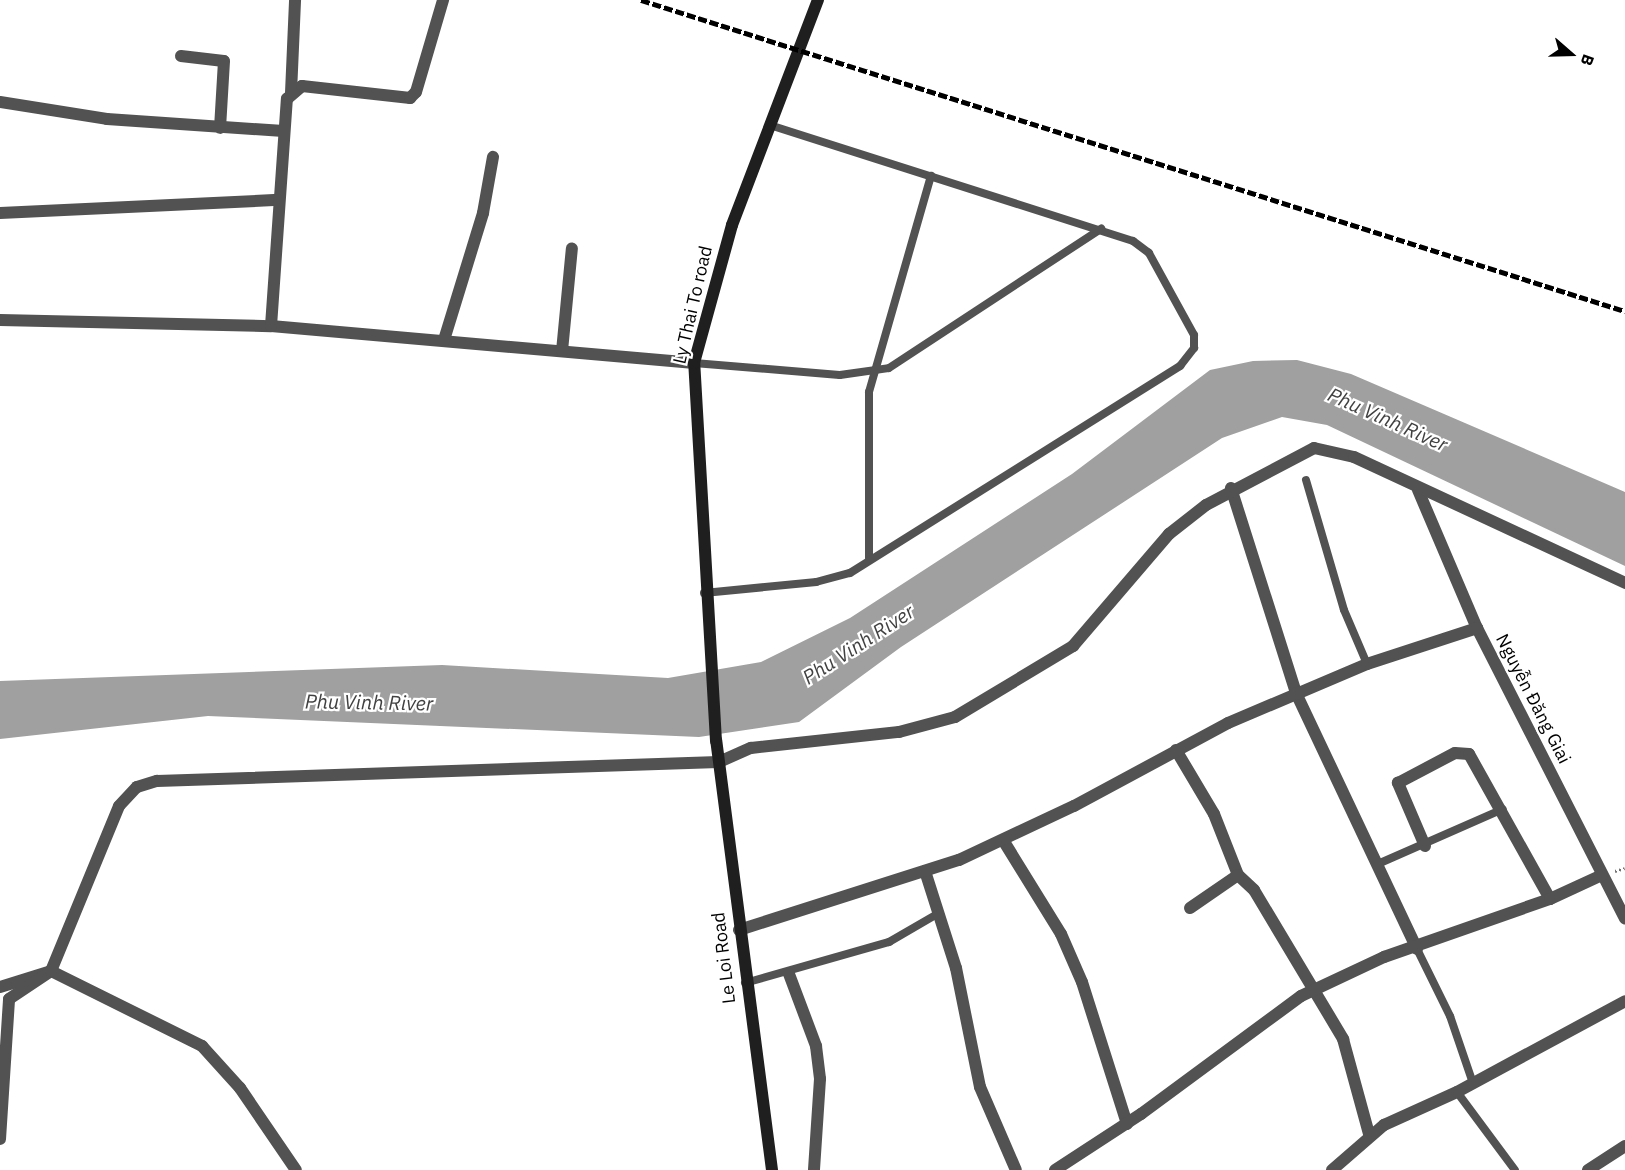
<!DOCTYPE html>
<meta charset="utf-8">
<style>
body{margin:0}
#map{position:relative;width:1625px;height:1170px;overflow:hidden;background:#fff;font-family:"IBM Plex Sans",sans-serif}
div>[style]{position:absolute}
.water>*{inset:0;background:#a0a0a0}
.path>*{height:3px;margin-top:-1.5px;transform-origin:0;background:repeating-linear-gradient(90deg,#747474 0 1.5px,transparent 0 4.5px)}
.service>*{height:8px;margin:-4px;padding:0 4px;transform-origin:4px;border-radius:4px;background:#525252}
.minor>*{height:12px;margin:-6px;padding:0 6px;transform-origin:6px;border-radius:6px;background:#525252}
.secondary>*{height:12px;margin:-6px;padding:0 6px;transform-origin:6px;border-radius:6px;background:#1f1f1f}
.rail>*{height:4.5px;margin-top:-2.25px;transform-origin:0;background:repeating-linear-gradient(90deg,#000 0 9px,transparent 0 12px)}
span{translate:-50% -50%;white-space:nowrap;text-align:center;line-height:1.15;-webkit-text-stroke:4.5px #fff;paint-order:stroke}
.street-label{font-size:18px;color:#000}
.water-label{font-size:20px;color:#414141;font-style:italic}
.north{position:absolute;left:1541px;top:24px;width:60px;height:60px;-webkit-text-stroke:4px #fff;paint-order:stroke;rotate:110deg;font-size:16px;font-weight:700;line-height:24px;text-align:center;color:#000}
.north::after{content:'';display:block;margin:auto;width:21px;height:27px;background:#000;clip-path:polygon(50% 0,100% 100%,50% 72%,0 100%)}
</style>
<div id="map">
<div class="water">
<i style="clip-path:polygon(1297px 360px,1351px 374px,1625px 492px,1625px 566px,1327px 425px,1282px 417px,1222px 438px,901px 647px,799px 722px,699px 737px,208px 716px,0 739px,0 681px,442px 665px,668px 678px,761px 662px,850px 618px,1072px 474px,1210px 370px,1253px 361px)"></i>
</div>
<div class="path">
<i style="left:1615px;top:871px;width:10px;rotate:-17deg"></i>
</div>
<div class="service">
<i style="left:694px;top:363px;width:146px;rotate:4.7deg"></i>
<i style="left:840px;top:375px;width:49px;rotate:-8.1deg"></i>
<i style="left:889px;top:368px;width:254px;rotate:-33.3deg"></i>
<i style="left:1306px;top:480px;width:135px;rotate:73.7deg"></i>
<i style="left:1344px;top:610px;width:59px;rotate:66.9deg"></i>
<i style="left:869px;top:558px;width:166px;rotate:-90deg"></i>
<i style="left:869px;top:392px;width:225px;rotate:-74deg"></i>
<i style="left:704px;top:593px;width:113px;rotate:-5.6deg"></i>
<i style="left:816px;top:582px;width:35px;rotate:-15deg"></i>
<i style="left:850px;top:573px;width:390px;rotate:-32.1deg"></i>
<i style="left:1180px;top:366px;width:23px;rotate:-52deg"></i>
<i style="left:1194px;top:348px;width:13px;rotate:-90deg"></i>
<i style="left:1194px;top:335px;width:94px;rotate:-118.8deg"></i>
<i style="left:1149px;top:253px;width:20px;rotate:-143deg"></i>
<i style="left:1133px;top:241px;width:379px;rotate:-162.3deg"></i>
<i style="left:1380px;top:863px;width:134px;rotate:-23.7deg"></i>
<i style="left:1417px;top:949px;width:75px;rotate:63.8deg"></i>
<i style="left:1450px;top:1016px;width:71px;rotate:71.1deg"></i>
<i style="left:745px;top:983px;width:150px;rotate:-15.9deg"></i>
<i style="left:889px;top:942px;width:58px;rotate:-30.1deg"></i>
<i style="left:1457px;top:1092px;width:97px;rotate:53.4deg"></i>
</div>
<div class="minor">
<i style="left:181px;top:56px;width:43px;rotate:6.6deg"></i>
<i style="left:224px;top:61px;width:67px;rotate:93.4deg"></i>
<i style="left:291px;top:93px;width:93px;rotate:-87.5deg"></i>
<i style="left:0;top:102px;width:108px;rotate:9deg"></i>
<i style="left:107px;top:119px;width:177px;rotate:3.9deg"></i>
<i style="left:0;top:213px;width:279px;rotate:-2.7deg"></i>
<i style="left:0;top:320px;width:271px;rotate:1.3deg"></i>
<i style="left:271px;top:326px;width:425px;rotate:5deg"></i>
<i style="left:271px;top:326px;width:228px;rotate:-86deg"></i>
<i style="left:287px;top:99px;width:20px;rotate:-41deg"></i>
<i style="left:302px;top:86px;width:109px;rotate:6.3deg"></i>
<i style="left:410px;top:98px;width:8px;rotate:-45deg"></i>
<i style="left:416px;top:92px;width:96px;rotate:-73.6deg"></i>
<i style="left:444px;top:340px;width:133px;rotate:-72.9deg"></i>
<i style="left:483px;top:213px;width:57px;rotate:-79.9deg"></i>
<i style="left:562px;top:351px;width:103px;rotate:-84.5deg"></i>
<i style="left:1231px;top:488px;width:215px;rotate:72.4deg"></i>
<i style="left:1296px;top:693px;width:283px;rotate:64.7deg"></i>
<i style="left:1418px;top:490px;width:150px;rotate:66.9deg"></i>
<i style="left:1477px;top:628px;width:326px;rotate:63deg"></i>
<i style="left:1176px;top:750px;width:74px;rotate:59.3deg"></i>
<i style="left:1214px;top:814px;width:66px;rotate:68.5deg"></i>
<i style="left:1238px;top:875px;width:22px;rotate:43deg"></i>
<i style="left:1254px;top:890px;width:174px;rotate:59.1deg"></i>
<i style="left:1343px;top:1039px;width:98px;rotate:74.7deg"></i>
<i style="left:1003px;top:840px;width:110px;rotate:58.3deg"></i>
<i style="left:1061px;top:934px;width:52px;rotate:66.4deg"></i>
<i style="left:1082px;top:982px;width:149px;rotate:72.4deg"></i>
<i style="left:1425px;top:846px;width:69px;rotate:-113.2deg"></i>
<i style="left:1398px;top:783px;width:64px;rotate:-27.8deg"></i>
<i style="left:1455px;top:753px;width:14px;rotate:4deg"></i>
<i style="left:1469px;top:754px;width:166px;rotate:60.8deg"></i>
<i style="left:925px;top:871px;width:102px;rotate:72.3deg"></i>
<i style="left:956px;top:968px;width:121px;rotate:78.6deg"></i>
<i style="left:980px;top:1087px;width:90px;rotate:66.6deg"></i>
<i style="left:1190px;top:908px;width:58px;rotate:-34.5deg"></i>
<i style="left:739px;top:930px;width:231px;rotate:-17.7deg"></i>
<i style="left:959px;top:860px;width:127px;rotate:-25.2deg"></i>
<i style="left:1074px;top:806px;width:175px;rotate:-28.3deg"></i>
<i style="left:1228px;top:723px;width:151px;rotate:-23deg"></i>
<i style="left:1367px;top:664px;width:116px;rotate:-18.1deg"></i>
<i style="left:789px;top:974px;width:77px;rotate:69.4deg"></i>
<i style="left:816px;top:1046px;width:33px;rotate:83deg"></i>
<i style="left:820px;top:1079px;width:91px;rotate:93.8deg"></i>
<i style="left:0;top:987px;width:53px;rotate:-17.4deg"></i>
<i style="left:51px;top:971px;width:169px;rotate:26.4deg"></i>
<i style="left:202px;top:1046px;width:57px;rotate:47.9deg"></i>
<i style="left:240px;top:1088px;width:99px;rotate:55.7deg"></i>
<i style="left:0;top:1139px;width:140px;rotate:-86.3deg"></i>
<i style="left:9px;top:999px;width:50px;rotate:-33.7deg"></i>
<i style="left:51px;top:971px;width:178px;rotate:-67.6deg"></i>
<i style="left:119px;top:806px;width:26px;rotate:-47deg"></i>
<i style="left:137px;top:787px;width:21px;rotate:-17deg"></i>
<i style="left:157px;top:781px;width:562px;rotate:-1.94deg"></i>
<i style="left:719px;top:762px;width:35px;rotate:-24deg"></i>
<i style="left:751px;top:748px;width:149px;rotate:-6.2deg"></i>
<i style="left:899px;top:732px;width:58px;rotate:-15deg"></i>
<i style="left:955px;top:717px;width:138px;rotate:-31deg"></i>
<i style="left:1073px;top:646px;width:148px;rotate:-49.4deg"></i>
<i style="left:1169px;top:534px;width:47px;rotate:-38.1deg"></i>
<i style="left:1206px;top:505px;width:122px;rotate:-27.8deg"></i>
<i style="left:1314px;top:448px;width:41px;rotate:12.7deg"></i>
<i style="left:1354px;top:457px;width:299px;rotate:24.9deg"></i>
<i style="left:1055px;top:1170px;width:103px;rotate:-33.1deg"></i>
<i style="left:1141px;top:1114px;width:199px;rotate:-36.4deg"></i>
<i style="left:1301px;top:996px;width:92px;rotate:-25.2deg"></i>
<i style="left:1384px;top:957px;width:176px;rotate:-19.3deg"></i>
<i style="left:1550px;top:899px;width:57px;rotate:-24.8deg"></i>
<i style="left:1332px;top:1170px;width:69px;rotate:-40.9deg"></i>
<i style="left:1384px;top:1125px;width:80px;rotate:-24.3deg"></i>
<i style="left:1457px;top:1092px;width:191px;rotate:-28.4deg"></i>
<i style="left:1588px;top:1170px;width:44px;rotate:-33deg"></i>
</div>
<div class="secondary">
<i style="left:772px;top:1170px;width:433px;rotate:-97.4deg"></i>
<i style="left:716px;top:741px;width:379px;rotate:-93.3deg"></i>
<i style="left:694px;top:363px;width:143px;rotate:-74.6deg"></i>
<i style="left:732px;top:225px;width:241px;rotate:-69.1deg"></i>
</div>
<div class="rail">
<i style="left:641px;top:0;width:1032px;rotate:17.54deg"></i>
</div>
<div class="street-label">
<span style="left:693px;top:305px;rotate:-77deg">Ly Thai To road</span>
<span style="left:1533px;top:699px;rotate:63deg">Nguyễn Đăng Giai</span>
<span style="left:724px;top:958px;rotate:-97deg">Le Loi Road</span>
</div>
<div class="water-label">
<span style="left:1388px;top:419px;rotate:24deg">Phu Vinh River</span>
<span style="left:858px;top:644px;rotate:-33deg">Phu Vinh River</span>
<span style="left:369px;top:702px;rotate:1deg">Phu Vinh River</span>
</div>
<div class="north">B</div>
</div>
